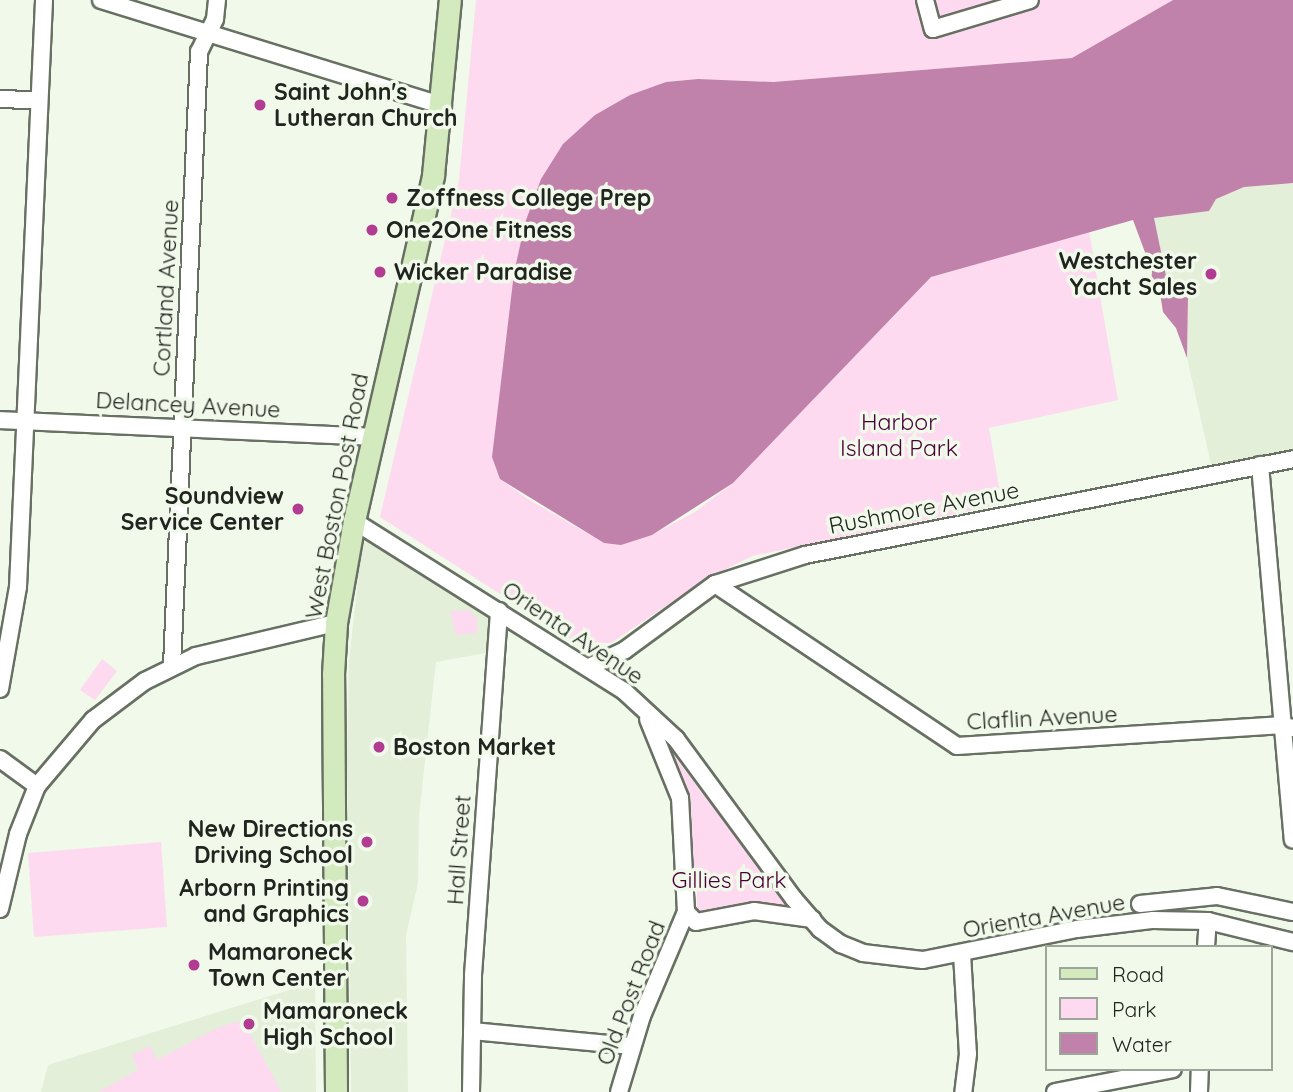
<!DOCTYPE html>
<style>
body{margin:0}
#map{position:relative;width:1293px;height:1092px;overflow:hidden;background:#f0f9ea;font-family:Quicksand,sans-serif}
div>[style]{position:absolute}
.built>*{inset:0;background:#e3efd9}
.green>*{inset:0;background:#fddaf0}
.water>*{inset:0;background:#c081aa}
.roads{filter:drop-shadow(2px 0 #687063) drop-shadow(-2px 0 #687063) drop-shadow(0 2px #687063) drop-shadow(0 -2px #687063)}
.minor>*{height:16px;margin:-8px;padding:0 8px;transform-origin:8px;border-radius:8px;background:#fff}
.major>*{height:21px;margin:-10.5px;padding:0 10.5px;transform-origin:10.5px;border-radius:10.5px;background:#d2eabe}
.dots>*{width:19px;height:19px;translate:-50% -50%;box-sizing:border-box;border:4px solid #f0f9ea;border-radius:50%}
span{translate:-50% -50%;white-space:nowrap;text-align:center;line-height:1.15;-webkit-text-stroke:7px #f0f9ea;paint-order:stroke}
.poi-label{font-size:23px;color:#21241f;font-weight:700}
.left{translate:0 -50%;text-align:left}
.right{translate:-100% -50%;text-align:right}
.street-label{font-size:23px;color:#21241f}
.park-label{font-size:23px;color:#4c003b}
.legend{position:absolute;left:1045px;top:945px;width:228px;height:126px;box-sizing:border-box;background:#f0f9ea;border:2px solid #9da499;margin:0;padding:9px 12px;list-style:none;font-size:21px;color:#21241f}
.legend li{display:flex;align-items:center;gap:14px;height:35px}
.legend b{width:35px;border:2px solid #9da499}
</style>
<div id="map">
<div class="built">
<i style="clip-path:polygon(1293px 183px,1293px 457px,1213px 473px,1187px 358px,1188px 298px,1169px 290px,1154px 218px,1208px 211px,1215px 199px,1244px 187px)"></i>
<i style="clip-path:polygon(363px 532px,493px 612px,491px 652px,436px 662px,419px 816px,418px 883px,406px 935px,408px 1092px,351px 1092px,347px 761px,349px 662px)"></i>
<i style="clip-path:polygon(315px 982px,316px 1092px,41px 1092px,48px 1065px)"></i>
</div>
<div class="green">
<i style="clip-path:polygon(476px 0,1173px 0,1072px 58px,773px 82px,698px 79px,666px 82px,630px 95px,595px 115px,541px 179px,514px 273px,500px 479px,526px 498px,604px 543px,652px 535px,695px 512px,733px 483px,931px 277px,1089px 231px,1118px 400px,989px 428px,1002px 504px,752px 556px,706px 579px,611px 643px,577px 643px,380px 517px,459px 180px)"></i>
<i style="clip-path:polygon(469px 610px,477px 618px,477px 633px,456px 635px,450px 611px)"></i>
<i style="clip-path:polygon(102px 659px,117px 671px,95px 700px,80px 690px)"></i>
<i style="clip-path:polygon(670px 750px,787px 905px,697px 915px,697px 882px)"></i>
<i style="clip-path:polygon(161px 842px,167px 927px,34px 937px,28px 853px)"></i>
<i style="clip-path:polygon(243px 1020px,281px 1092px,98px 1092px,138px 1070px,132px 1055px,150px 1046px,157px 1060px,217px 1028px)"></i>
</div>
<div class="water">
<i style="clip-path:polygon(1173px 0,1293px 0,1293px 183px,1244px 187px,1216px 199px,1209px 211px,1154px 218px,1169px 290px,1188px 298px,1187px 358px,1176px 328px,1163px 312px,1160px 293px,1151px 285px,1152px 271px,1133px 220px,931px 277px,733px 483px,652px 535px,621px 545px,604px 543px,500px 479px,492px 457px,514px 273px,525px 223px,541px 179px,563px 144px,595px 115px,630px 95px,666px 82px,698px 79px,773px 82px,1072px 58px)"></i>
</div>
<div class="roads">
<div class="minor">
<i style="left:101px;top:0;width:358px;rotate:17.2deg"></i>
<i style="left:925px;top:0;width:30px;rotate:75deg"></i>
<i style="left:933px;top:29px;width:101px;rotate:-16.6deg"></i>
<i style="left:0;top:99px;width:38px;rotate:2deg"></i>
<i style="left:0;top:420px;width:374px;rotate:2.6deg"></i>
<i style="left:1260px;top:465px;width:376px;rotate:85deg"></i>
<i style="left:354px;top:521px;width:319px;rotate:32.2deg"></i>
<i style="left:624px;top:691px;width:71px;rotate:42.7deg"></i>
<i style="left:676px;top:739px;width:199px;rotate:53.6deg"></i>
<i style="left:794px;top:899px;width:40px;rotate:49deg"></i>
<i style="left:820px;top:929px;width:26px;rotate:36deg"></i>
<i style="left:841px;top:944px;width:24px;rotate:22deg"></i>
<i style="left:863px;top:953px;width:60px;rotate:6.7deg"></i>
<i style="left:923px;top:960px;width:157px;rotate:-11.4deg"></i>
<i style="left:1077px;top:929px;width:77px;rotate:-6.8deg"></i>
<i style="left:1153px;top:920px;width:55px;rotate:1deg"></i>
<i style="left:1208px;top:921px;width:88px;rotate:13.9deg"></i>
<i style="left:715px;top:584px;width:291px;rotate:33.8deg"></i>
<i style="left:957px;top:746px;width:323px;rotate:-3.7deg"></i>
<i style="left:1279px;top:725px;width:14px;rotate:12deg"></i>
<i style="left:172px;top:666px;width:615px;rotate:-87.48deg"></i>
<i style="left:199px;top:52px;width:37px;rotate:-64deg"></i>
<i style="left:215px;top:19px;width:19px;rotate:-84deg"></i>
<i style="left:589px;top:667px;width:40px;rotate:-25deg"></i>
<i style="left:625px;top:650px;width:112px;rotate:-36.3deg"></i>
<i style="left:715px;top:584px;width:95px;rotate:-17.9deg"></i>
<i style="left:805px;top:555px;width:497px;rotate:-11.1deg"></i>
<i style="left:0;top:689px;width:104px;rotate:-80deg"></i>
<i style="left:18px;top:587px;width:588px;rotate:-87.46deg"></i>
<i style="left:0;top:759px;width:46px;rotate:36.1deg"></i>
<i style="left:1140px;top:904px;width:77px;rotate:-5.9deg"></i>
<i style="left:1217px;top:896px;width:78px;rotate:11.9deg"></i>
<i style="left:0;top:909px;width:77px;rotate:-76.5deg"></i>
<i style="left:18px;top:834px;width:52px;rotate:-68.4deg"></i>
<i style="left:37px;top:786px;width:87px;rotate:-49.7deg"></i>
<i style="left:93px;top:720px;width:65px;rotate:-36.9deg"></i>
<i style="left:145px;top:681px;width:57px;rotate:-26.1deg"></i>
<i style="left:196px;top:656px;width:144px;rotate:-13.3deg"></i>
<i style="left:686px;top:912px;width:14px;rotate:45deg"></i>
<i style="left:696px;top:922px;width:59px;rotate:-10.7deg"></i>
<i style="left:754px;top:911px;width:59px;rotate:7.9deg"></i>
<i style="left:1206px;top:947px;width:26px;rotate:-86deg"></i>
<i style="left:962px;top:954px;width:100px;rotate:86.6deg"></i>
<i style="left:968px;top:1054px;width:38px;rotate:97deg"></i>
<i style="left:472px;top:1031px;width:161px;rotate:5.4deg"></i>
<i style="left:471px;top:1092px;width:117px;rotate:-89deg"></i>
<i style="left:473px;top:975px;width:365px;rotate:-85.9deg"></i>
<i style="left:619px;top:1092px;width:79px;rotate:-73.2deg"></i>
<i style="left:642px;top:1016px;width:113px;rotate:-67.1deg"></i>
<i style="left:686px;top:912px;width:114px;rotate:-93deg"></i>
<i style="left:680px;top:798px;width:85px;rotate:-112.1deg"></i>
<i style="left:1055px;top:1092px;width:120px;rotate:-11deg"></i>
<i style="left:1199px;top:1092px;width:23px;rotate:-88deg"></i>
</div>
<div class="major">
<i style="left:336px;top:1092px;width:418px;rotate:-90.4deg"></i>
<i style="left:333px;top:674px;width:51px;rotate:-86.6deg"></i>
<i style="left:336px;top:623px;width:104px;rotate:-80deg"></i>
<i style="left:354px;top:521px;width:355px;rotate:-77.1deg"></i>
<i style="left:433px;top:175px;width:176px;rotate:-84.5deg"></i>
</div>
</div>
<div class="dots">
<i style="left:260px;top:105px;background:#b23c92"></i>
<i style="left:392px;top:198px;background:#b23c92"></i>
<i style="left:372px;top:230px;background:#b23c92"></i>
<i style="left:380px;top:272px;background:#b23c92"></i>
<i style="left:1211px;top:274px;background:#b23c92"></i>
<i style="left:298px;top:509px;background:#b23c92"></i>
<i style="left:379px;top:747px;background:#b23c92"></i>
<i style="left:367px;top:842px;background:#b23c92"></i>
<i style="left:363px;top:901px;background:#b23c92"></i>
<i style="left:194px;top:965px;background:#b23c92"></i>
<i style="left:249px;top:1024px;background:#b23c92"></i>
</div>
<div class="poi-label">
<span class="left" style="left:274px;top:105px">Saint John's<br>Lutheran Church</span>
<span class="left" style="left:406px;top:198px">Zoffness College Prep</span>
<span class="left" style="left:386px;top:230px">One2One Fitness</span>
<span class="right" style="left:1197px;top:274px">Westchester<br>Yacht Sales</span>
<span class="left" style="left:394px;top:272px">Wicker Paradise</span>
<span class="right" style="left:284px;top:509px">Soundview<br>Service Center</span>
<span class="left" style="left:393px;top:747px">Boston Market</span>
<span class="right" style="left:353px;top:842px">New Directions<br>Driving School</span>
<span class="right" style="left:349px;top:901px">Arborn Printing<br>and Graphics</span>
<span class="left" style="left:208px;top:965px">Mamaroneck<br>Town Center</span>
<span class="left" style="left:263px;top:1024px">Mamaroneck<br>High School</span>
</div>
<div class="street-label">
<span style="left:166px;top:288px;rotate:-87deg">Cortland Avenue</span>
<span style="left:188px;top:405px;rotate:3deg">Delancey Avenue</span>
<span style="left:337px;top:496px;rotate:-79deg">West Boston Post Road</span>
<span style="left:924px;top:508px;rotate:-11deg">Rushmore Avenue</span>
<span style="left:573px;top:633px;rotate:34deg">Orienta Avenue</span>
<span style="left:1042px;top:718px;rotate:-3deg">Claflin Avenue</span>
<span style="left:459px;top:850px;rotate:-86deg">Hall Street</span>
<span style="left:1044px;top:916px;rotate:-10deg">Orienta Avenue</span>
<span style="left:631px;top:993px;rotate:-69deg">Old Post Road</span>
</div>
<div class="park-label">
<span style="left:899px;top:435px">Harbor<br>Island Park</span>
<span style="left:729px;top:880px">Gillies Park</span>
</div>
<ul class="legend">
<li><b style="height:9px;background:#d2eabe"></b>Road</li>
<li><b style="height:19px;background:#fddaf0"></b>Park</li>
<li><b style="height:19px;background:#c081aa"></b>Water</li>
</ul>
</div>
